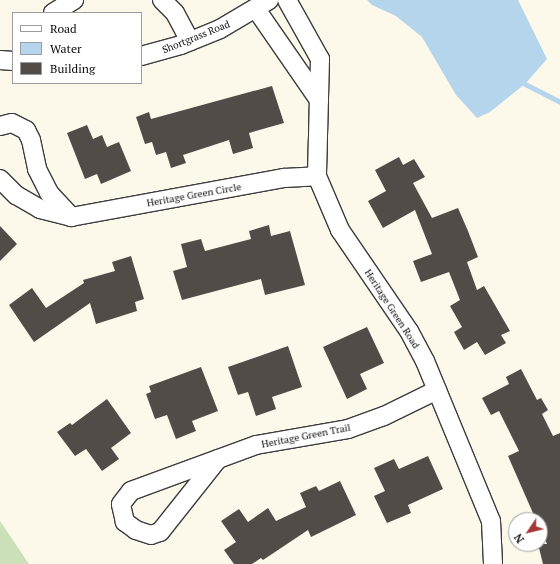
<!DOCTYPE html>
<style>
body{margin:0}
#map{position:relative;width:560px;height:564px;overflow:hidden;background:#fcf9ea;font-family:"PT Serif",serif}
div>[style]{position:absolute}
.green>*{inset:0;background:#cce1b9}
.water>*{inset:0;background:#b5d5ec}
.stream>*{height:5px;margin:-2.5px;padding:0 2.5px;transform-origin:2.5px;border-radius:2.5px;background:#b5d5ec}
.building>*{inset:0;background:#514c48}
.roads{filter:drop-shadow(1px 0 #3d3d3d) drop-shadow(-1px 0 #3d3d3d) drop-shadow(0 1px #3d3d3d) drop-shadow(0 -1px #3d3d3d)}
.minor>*{height:18px;margin:-9px;padding:0 9px;transform-origin:9px;border-radius:9px;background:#fff}
span{translate:-50% -50%;white-space:nowrap;text-align:center;line-height:1.15;-webkit-text-stroke:4px #fff;paint-order:stroke}
.street-label{font-size:10px;color:#0a0a0a}
.legend{position:absolute;left:12px;top:12px;width:130px;height:72px;box-sizing:border-box;background:#fff;border:1px solid #9d9d9d;margin:0;padding:5px 7px;list-style:none;font-size:12px;color:#0a0a0a}
.legend li{display:flex;align-items:center;gap:8px;height:20px}
.legend b{width:20px;border:1px solid #9d9d9d}
.north{position:absolute;left:508px;top:512px;width:40px;height:40px;box-sizing:border-box;background:#fff;border:1px solid #9d9d9d;border-radius:50%;rotate:235deg;font-size:11px;font-weight:700;line-height:16px;text-align:center;color:#0a0a0a}
.north::after{content:'';display:block;margin:auto;width:14px;height:18px;background:#a63636;clip-path:polygon(50% 0,100% 100%,50% 72%,0 100%)}
</style>
<div id="map">
<div class="green">
<i style="clip-path:polygon(0 521px,29px 564px,0 564px)"></i>
</div>
<div class="water">
<i style="clip-path:polygon(367px 0,518px 0,547px 59px,525px 84px,490px 112px,477px 118px,456px 95px,422px 37px,396px 16px,372px 5px)"></i>
</div>
<div class="stream">
<i style="left:525px;top:84px;width:39px;rotate:27deg"></i>
</div>
<div class="building">
<i style="clip-path:polygon(272px 86px,284px 123px,249px 133px,253px 148px,233px 154px,229px 140px,183px 155px,186px 163px,171px 168px,166px 152px,156px 155px,152px 142px,145px 144px,136px 117px,149px 112px,151px 119px)"></i>
<i style="clip-path:polygon(87px 125px,93px 139px,102px 135px,107px 147px,119px 142px,131px 171px,101px 184px,97px 174px,85px 179px,67px 133px)"></i>
<i style="clip-path:polygon(399px 157px,403px 165px,414px 159px,425px 177px,413px 183px,432px 218px,458px 208px,468px 231px,478px 257px,467px 262px,477px 290px,484px 286px,510px 331px,501px 335px,506px 343px,485px 355px,477px 342px,464px 350px,454px 332px,462px 327px,450px 306px,460px 300px,449px 272px,421px 282px,413px 261px,432px 254px,415px 210px,383px 228px,368px 201px,386px 191px,375px 170px)"></i>
<i style="clip-path:polygon(269px 225px,271px 236px,290px 231px,305px 285px,265px 295px,261px 279px,182px 300px,173px 271px,187px 267px,181px 244px,201px 239px,205px 251px,251px 239px,249px 231px)"></i>
<i style="clip-path:polygon(0 226px,17px 244px,0 261px)"></i>
<i style="clip-path:polygon(131px 256px,144px 299px,135px 302px,137px 311px,96px 324px,90px 303px,34px 342px,9px 305px,32px 288px,46px 308px,84px 283px,83px 280px,115px 271px,112px 262px)"></i>
<i style="clip-path:polygon(367px 327px,384px 363px,360px 374px,367px 389px,347px 399px,323px 347px)"></i>
<i style="clip-path:polygon(288px 346px,302px 387px,272px 397px,276px 409px,256px 416px,248px 392px,238px 395px,228px 367px)"></i>
<i style="clip-path:polygon(201px 367px,218px 411px,192px 421px,196px 431px,176px 439px,167px 415px,155px 419px,146px 394px,151px 392px,149px 386px)"></i>
<i style="clip-path:polygon(521px 369px,537px 400px,541px 398px,548px 410px,542px 414px,553px 436px,560px 433px,560px 564px,543px 564px,538px 544px,547px 544px,540px 529px,540px 520px,536px 520px,508px 456px,519px 451px,499px 411px,491px 415px,482px 398px,509px 384px,506px 377px)"></i>
<i style="clip-path:polygon(107px 399px,131px 433px,111px 448px,119px 459px,102px 471px,86px 449px,75px 456px,57px 432px,70px 423px,72px 425px)"></i>
<i style="clip-path:polygon(428px 456px,443px 489px,408px 505px,411px 513px,387px 523px,374px 496px,385px 491px,374px 468px,394px 459px,399px 469px)"></i>
<i style="clip-path:polygon(340px 481px,356px 515px,311px 537px,308px 530px,263px 560px,261px 558px,252px 564px,234px 564px,224px 550px,236px 542px,221px 521px,239px 509px,248px 522px,268px 508px,276px 521px,306px 507px,300px 493px,316px 486px,319px 491px)"></i>
</div>
<div class="roads">
<div class="minor">
<i style="left:162px;top:0;width:18px;rotate:45deg"></i>
<i style="left:175px;top:13px;width:32px;rotate:62deg"></i>
<i style="left:287px;top:0;width:68px;rotate:60.8deg"></i>
<i style="left:320px;top:59px;width:117px;rotate:91.5deg"></i>
<i style="left:317px;top:176px;width:59px;rotate:66.9deg"></i>
<i style="left:340px;top:230px;width:122px;rotate:55.7deg"></i>
<i style="left:409px;top:331px;width:34px;rotate:62deg"></i>
<i style="left:425px;top:361px;width:173px;rotate:67.6deg"></i>
<i style="left:491px;top:521px;width:43px;rotate:87.3deg"></i>
<i style="left:256px;top:9px;width:111px;rotate:55.3deg"></i>
<i style="left:53px;top:13px;width:25px;rotate:-32deg"></i>
<i style="left:141px;top:56px;width:41px;rotate:-15.4deg"></i>
<i style="left:181px;top:45px;width:42px;rotate:-22.3deg"></i>
<i style="left:220px;top:29px;width:57px;rotate:-30.6deg"></i>
<i style="left:0;top:60px;width:13px;rotate:4deg"></i>
<i style="left:0;top:126px;width:12px;rotate:-14deg"></i>
<i style="left:12px;top:123px;width:16px;rotate:27deg"></i>
<i style="left:26px;top:130px;width:11px;rotate:63deg"></i>
<i style="left:31px;top:140px;width:30px;rotate:78deg"></i>
<i style="left:37px;top:169px;width:27px;rotate:63deg"></i>
<i style="left:49px;top:193px;width:33px;rotate:47deg"></i>
<i style="left:0;top:179px;width:23px;rotate:45deg"></i>
<i style="left:16px;top:195px;width:28px;rotate:30deg"></i>
<i style="left:40px;top:209px;width:32px;rotate:14deg"></i>
<i style="left:71px;top:217px;width:217px;rotate:-10.4deg"></i>
<i style="left:284px;top:178px;width:33px;rotate:-3deg"></i>
<i style="left:218px;top:459px;width:93px;rotate:128.5deg"></i>
<i style="left:160px;top:532px;width:9px;rotate:162deg"></i>
<i style="left:151px;top:535px;width:16px;rotate:-162deg"></i>
<i style="left:136px;top:530px;width:14px;rotate:-144deg"></i>
<i style="left:125px;top:522px;width:18px;rotate:-103deg"></i>
<i style="left:121px;top:504px;width:16px;rotate:-52deg"></i>
<i style="left:131px;top:491px;width:133px;rotate:-20.2deg"></i>
<i style="left:256px;top:445px;width:93px;rotate:-9.9deg"></i>
<i style="left:348px;top:429px;width:38px;rotate:-20deg"></i>
<i style="left:384px;top:416px;width:59px;rotate:-26.1deg"></i>
</div>
</div>
<div class="street-label">
<span style="left:196px;top:37px;rotate:-22deg">Shortgrass Road</span>
<span style="left:194px;top:195px;rotate:-10deg">Heritage Green Circle</span>
<span style="left:392px;top:309px;rotate:57deg">Heritage Green Road</span>
<span style="left:306px;top:436px;rotate:-11deg">Heritage Green Trail</span>
</div>
<ul class="legend">
<li><b style="height:5px;background:#fff"></b>Road</li>
<li><b style="height:11px;background:#b5d5ec"></b>Water</li>
<li><b style="height:11px;background:#514c48"></b>Building</li>
</ul>
<div class="north">N</div>
</div>
